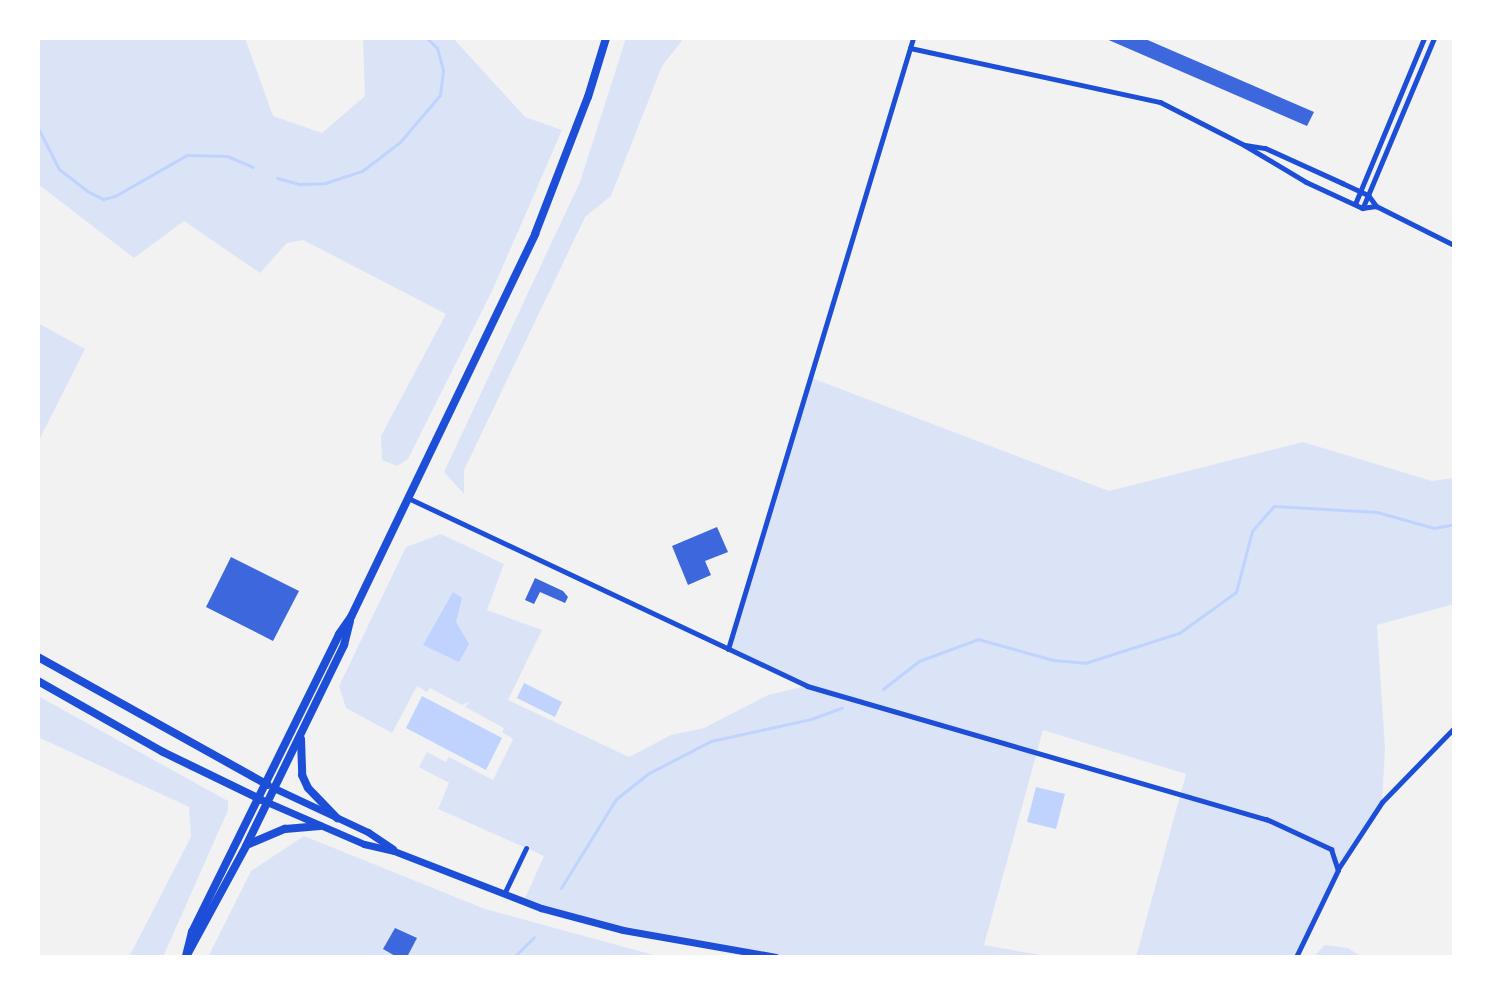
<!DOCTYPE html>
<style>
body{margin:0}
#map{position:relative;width:1492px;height:995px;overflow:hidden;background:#f2f2f2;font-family:"Nunito Sans",sans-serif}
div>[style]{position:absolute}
.green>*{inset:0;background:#dbe4f7}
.water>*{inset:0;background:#bfd3fe}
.stream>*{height:3px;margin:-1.5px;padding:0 1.5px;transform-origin:1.5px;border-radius:1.5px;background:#bfd3fe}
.building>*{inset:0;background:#3d67dc}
.minor>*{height:5px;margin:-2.5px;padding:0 2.5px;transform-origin:2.5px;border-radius:2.5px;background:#1d4ed8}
.tertiary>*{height:7px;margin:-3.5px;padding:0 3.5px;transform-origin:3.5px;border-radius:3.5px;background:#1d4ed8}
.secondary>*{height:8px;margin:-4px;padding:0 4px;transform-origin:4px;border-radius:4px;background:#1d4ed8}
span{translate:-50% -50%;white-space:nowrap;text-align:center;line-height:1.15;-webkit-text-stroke:6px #fff;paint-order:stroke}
.frame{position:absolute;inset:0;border:40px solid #fff;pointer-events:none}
</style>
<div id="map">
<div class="green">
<i style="clip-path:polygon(38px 38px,245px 38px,273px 116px,322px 133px,365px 96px,363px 38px,453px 38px,525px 117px,562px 130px,493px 289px,408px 459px,397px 466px,382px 460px,381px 436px,446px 314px,303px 240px,287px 243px,260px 273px,184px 221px,134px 258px,38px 184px)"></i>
<i style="clip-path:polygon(626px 38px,684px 38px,662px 66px,611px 196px,585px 217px,464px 470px,464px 494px,444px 472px,580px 182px)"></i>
<i style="clip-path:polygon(38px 323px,85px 349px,38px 442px)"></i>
<i style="clip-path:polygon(809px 377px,1109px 491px,1303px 442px,1432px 481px,1454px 478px,1454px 604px,1377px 625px,1385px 749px,1382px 802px,1338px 870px,1296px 957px,1136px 957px,1186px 774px,1043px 730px,984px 945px,1051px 957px,792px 957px,641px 934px,523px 903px,544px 856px,438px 809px,449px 783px,419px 767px,427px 752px,446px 762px,449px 757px,493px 780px,513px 739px,502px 732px,504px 728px,465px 707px,470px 701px,462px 705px,430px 688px,427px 692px,417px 686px,392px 733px,346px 708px,339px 686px,406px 547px,441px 534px,504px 564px,487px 610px,542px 630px,508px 700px,629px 757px,671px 735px,704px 728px,768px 695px,806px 686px,728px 649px)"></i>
<i style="clip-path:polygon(38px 696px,228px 801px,228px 810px,163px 957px,129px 957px,191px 837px,189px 807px,38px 737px)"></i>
<i style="clip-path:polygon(304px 836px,485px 909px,661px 957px,208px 957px,251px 871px)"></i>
<i style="clip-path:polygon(1325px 945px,1348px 948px,1362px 957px,1313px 957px)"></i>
</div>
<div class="water">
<i style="clip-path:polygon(453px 592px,462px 598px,456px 622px,469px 644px,459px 662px,423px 645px)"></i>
<i style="clip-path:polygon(524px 683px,562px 702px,555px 717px,517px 698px)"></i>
<i style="clip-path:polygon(422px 696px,502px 738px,486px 770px,406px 728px)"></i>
<i style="clip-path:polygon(1036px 787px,1065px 794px,1056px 829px,1027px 822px)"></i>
</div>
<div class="stream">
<i style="left:38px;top:128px;width:46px;rotate:62.9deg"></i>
<i style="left:59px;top:169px;width:36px;rotate:38deg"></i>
<i style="left:87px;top:191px;width:18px;rotate:27deg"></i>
<i style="left:103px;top:199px;width:12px;rotate:-14deg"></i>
<i style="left:115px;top:196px;width:83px;rotate:-29.7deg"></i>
<i style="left:187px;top:155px;width:40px;rotate:1.4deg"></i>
<i style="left:227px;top:156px;width:28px;rotate:23deg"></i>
<i style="left:277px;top:178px;width:24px;rotate:15deg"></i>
<i style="left:300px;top:184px;width:25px;rotate:-2deg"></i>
<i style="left:325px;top:183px;width:39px;rotate:-18deg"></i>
<i style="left:362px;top:171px;width:48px;rotate:-37.3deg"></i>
<i style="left:400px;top:142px;width:62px;rotate:-49.6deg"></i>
<i style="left:440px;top:95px;width:25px;rotate:-83deg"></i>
<i style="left:443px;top:70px;width:23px;rotate:-105deg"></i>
<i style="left:437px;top:48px;width:14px;rotate:-135deg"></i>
<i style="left:883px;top:689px;width:46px;rotate:-37.9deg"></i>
<i style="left:919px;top:661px;width:63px;rotate:-20.4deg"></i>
<i style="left:978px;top:639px;width:78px;rotate:15.6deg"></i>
<i style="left:1053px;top:660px;width:32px;rotate:5deg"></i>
<i style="left:1085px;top:663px;width:99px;rotate:-17.7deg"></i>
<i style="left:1179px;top:633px;width:70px;rotate:-35.7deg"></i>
<i style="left:1236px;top:592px;width:63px;rotate:-75.3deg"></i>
<i style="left:1252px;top:531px;width:33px;rotate:-49deg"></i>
<i style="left:1274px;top:506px;width:103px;rotate:3.3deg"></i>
<i style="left:1377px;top:512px;width:59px;rotate:15.7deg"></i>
<i style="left:1434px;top:528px;width:20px;rotate:-11deg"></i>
<i style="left:561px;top:888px;width:105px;rotate:-58.3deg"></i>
<i style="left:616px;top:799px;width:42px;rotate:-38.2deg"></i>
<i style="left:649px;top:773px;width:70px;rotate:-27.3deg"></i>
<i style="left:711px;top:741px;width:102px;rotate:-12.4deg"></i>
<i style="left:811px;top:719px;width:33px;rotate:-20deg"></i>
<i style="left:514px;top:957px;width:28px;rotate:-45deg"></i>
</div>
<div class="building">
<i style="clip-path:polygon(1104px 38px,1143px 38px,1314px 112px,1307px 126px)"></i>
<i style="clip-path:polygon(717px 527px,728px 552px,705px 561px,711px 575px,688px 585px,672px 546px)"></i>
<i style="clip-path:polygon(231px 557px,299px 591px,273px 641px,206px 607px)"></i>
<i style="clip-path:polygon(535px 578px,563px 591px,568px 597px,565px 603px,540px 592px,534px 604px,525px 600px)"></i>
<i style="clip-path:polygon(395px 928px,417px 938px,407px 957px,397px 957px,383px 949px)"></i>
</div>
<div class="minor">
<i style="left:910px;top:48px;width:256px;rotate:12.2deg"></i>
<i style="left:1160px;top:102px;width:94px;rotate:27.1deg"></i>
<i style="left:1244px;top:145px;width:72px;rotate:30.8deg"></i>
<i style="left:1306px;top:182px;width:62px;rotate:24.9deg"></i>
<i style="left:1362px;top:208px;width:14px;rotate:-8deg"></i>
<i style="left:1245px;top:145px;width:20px;rotate:9deg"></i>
<i style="left:1265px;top:148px;width:85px;rotate:24.4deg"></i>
<i style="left:1342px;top:183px;width:29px;rotate:25deg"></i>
<i style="left:1368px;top:195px;width:14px;rotate:54deg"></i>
<i style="left:1376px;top:206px;width:87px;rotate:26.6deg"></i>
<i style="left:1355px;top:204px;width:180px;rotate:-67.4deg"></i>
<i style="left:1363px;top:207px;width:183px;rotate:-67.2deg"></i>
<i style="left:408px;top:498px;width:441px;rotate:25.2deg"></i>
<i style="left:807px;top:686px;width:478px;rotate:16.2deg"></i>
<i style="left:1266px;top:819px;width:72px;rotate:24.8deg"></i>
<i style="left:1331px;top:849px;width:22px;rotate:72deg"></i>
<i style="left:1338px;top:870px;width:97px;rotate:115.8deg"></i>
<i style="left:728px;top:649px;width:638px;rotate:-73.15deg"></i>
<i style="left:1338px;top:869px;width:80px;rotate:-56.7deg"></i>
<i style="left:1382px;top:802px;width:103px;rotate:-45.8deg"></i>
<i style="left:504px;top:894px;width:51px;rotate:-64.4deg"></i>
</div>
<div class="tertiary">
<i style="left:274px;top:788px;width:104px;rotate:25.1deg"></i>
<i style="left:368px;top:832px;width:30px;rotate:34deg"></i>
<i style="left:267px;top:802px;width:106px;rotate:23.4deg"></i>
<i style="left:364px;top:844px;width:31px;rotate:13deg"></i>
<i style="left:394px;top:851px;width:158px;rotate:21.2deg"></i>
<i style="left:541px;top:908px;width:85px;rotate:15deg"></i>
<i style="left:623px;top:930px;width:155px;rotate:10deg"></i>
</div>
<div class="secondary">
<i style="left:38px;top:657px;width:263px;rotate:29.1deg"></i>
<i style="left:38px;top:681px;width:144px;rotate:29.6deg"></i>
<i style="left:163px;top:752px;width:110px;rotate:25.9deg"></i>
<i style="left:301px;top:739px;width:36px;rotate:88deg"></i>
<i style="left:302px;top:775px;width:14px;rotate:65deg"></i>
<i style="left:308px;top:788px;width:42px;rotate:46deg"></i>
<i style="left:249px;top:844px;width:39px;rotate:-23deg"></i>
<i style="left:285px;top:829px;width:35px;rotate:-5deg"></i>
<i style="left:188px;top:953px;width:122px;rotate:-61.5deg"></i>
<i style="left:246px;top:846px;width:224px;rotate:-64deg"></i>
<i style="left:344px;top:645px;width:25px;rotate:-76deg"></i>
<i style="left:186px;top:956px;width:25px;rotate:-76deg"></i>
<i style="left:192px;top:932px;width:332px;rotate:-63.7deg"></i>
<i style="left:339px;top:634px;width:21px;rotate:-55deg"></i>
<i style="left:351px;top:617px;width:425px;rotate:-64.3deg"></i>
<i style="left:535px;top:234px;width:147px;rotate:-68.9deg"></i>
<i style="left:588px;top:97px;width:62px;rotate:-73deg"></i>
</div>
<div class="frame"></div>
</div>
